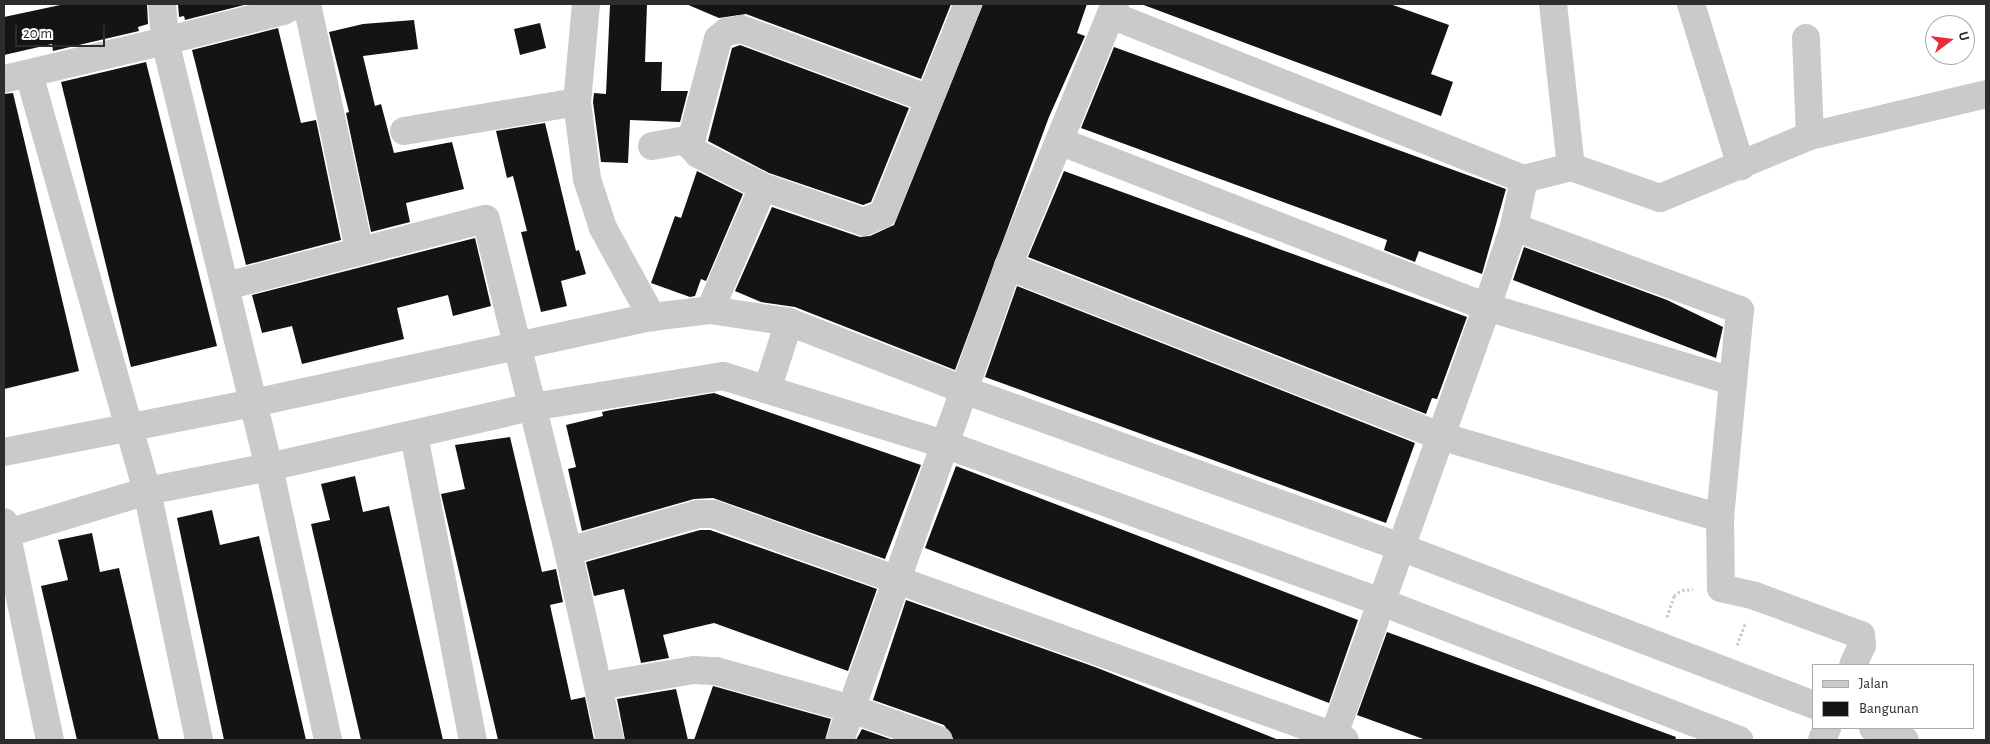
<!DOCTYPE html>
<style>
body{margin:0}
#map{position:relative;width:1990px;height:744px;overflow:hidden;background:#fff;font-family:"Alegreya Sans",sans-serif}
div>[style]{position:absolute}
.building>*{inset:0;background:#141414}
.path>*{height:3px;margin-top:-1.5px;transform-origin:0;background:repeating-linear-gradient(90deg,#cacaca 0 2.5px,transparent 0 5px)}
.minor>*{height:28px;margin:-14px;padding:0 14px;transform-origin:14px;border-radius:14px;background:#cacaca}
span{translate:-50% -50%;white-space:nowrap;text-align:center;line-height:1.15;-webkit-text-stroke:5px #fff;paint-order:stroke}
.frame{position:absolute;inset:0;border:5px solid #2d2d2d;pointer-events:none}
.legend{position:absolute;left:1812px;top:664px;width:162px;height:65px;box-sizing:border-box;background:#fff;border:1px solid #ababab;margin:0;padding:6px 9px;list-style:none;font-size:15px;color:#2d2d2d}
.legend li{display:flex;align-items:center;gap:10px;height:25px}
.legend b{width:25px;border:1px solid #ababab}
.north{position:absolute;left:1925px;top:15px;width:50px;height:50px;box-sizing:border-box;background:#fff;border:1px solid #ababab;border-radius:50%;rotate:75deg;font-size:14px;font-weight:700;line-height:20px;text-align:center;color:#2d2d2d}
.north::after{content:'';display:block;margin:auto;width:18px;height:22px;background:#e72d39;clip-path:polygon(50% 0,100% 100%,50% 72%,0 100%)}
.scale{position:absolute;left:15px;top:25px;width:90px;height:22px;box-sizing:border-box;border:2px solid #2d2d2d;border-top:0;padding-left:6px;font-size:15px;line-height:18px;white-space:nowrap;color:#2d2d2d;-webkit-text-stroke:4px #fff;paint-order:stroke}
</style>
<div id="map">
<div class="building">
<i style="clip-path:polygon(65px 4px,147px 4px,148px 24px,138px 27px,139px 31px,53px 51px,52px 44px,4px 55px,4px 17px)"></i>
<i style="clip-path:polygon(178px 4px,248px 4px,185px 20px,184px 16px,179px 17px)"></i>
<i style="clip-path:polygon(610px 4px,647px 4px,645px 62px,662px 62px,661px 91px,688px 91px,680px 122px,630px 120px,628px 163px,601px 162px,593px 102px,594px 93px,606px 94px)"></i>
<i style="clip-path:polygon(686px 4px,951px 4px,921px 79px,746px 14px,719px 18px)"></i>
<i style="clip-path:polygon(983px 4px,1087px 4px,1077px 33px,1085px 36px,1049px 117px,955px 370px,795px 307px,761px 302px,735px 291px,772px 207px,860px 237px,870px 236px,894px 225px)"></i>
<i style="clip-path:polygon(1141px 4px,1390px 4px,1449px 25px,1431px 74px,1453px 82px,1441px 116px)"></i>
<i style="clip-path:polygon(414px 20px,418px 49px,363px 56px,375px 106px,381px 104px,394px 153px,452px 142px,464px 189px,406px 203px,410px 222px,371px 232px,346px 113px,349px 112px,329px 32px,363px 24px)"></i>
<i style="clip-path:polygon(540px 23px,546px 48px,520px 55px,514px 29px)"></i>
<i style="clip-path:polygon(278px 28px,301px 123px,316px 120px,341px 240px,246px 265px,192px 50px)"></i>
<i style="clip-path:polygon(740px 45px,909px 108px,871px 202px,863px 205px,769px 173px,708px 141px,732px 48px)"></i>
<i style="clip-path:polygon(1114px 47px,1506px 189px,1482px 274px,1419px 251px,1415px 262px,1384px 250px,1387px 240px,1081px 128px)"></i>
<i style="clip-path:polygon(146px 62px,217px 346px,131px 367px,61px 82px)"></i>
<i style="clip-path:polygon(13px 93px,79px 371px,4px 389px,4px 94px)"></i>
<i style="clip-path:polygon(545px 123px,576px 251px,579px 250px,586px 274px,561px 281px,567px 306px,541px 312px,521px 232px,527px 231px,513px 176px,507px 178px,496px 131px)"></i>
<i style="clip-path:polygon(697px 171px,743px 194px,706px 281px,701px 279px,695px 296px,690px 297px,651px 283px,675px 216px,681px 218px)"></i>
<i style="clip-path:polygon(1064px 171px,1467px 317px,1437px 399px,1432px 398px,1426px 414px,1028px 257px)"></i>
<i style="clip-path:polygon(475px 238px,491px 306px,453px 316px,448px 295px,397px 308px,404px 339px,302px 364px,292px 326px,262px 333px,252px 295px)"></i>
<i style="clip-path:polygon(1524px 247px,1667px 300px,1723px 327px,1716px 358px,1513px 280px)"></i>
<i style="clip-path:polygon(1017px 286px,1415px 443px,1386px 523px,985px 377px)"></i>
<i style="clip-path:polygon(714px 393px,921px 465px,885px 559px,713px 498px,694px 499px,582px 531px,568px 469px,576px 467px,566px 425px,603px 416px,602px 412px,611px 410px)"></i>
<i style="clip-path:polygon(510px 437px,542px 572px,556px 569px,563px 602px,550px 605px,571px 700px,585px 697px,594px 740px,498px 740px,441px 494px,465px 489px,455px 445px)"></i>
<i style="clip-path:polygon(956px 466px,1358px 620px,1329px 703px,925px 548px)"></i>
<i style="clip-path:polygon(355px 476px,363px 512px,389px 506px,443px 740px,361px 740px,311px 524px,330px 520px,321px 484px)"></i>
<i style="clip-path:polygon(212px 510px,220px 545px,259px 536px,306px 740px,224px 740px,177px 518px)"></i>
<i style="clip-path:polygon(700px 530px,710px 530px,877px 589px,848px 671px,714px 623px,663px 635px,669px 658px,641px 663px,624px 589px,594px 596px,586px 562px)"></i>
<i style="clip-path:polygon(92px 533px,100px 572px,119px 568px,159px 740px,77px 740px,41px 586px,68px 580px,58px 540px)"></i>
<i style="clip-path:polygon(906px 600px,1095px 667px,1279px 740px,954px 740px,944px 725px,873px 700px)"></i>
<i style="clip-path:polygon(1387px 632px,1676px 737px,1675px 740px,1426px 740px,1357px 715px)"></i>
<i style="clip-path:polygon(713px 686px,831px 719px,825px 740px,694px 740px)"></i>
<i style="clip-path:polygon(676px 689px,688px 740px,625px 740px,617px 699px)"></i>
<i style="clip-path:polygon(862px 729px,893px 740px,856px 740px)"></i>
</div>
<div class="path">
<i style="left:1667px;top:617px;width:22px;rotate:-72deg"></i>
<i style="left:1674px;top:596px;width:10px;rotate:-37deg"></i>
<i style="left:1682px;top:590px;width:11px;rotate:-5deg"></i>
<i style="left:1737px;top:645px;width:25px;rotate:-69deg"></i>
</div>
<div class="minor">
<i style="left:162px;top:4px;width:37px;rotate:85deg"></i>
<i style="left:165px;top:41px;width:439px;rotate:76.3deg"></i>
<i style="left:269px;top:467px;width:279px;rotate:77.8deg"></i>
<i style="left:307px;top:4px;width:250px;rotate:78deg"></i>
<i style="left:586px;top:4px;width:98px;rotate:95.2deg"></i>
<i style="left:577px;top:102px;width:78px;rotate:82.6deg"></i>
<i style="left:587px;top:179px;width:52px;rotate:71.9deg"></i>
<i style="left:603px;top:228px;width:102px;rotate:61.2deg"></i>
<i style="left:1553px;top:4px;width:164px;rotate:83.7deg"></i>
<i style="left:1691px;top:4px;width:170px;rotate:72.9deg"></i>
<i style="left:1111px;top:15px;width:444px;rotate:21.7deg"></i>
<i style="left:1524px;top:179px;width:49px;rotate:-14.3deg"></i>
<i style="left:1571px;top:167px;width:94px;rotate:19.2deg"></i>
<i style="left:1660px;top:198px;width:162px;rotate:-22.5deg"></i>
<i style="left:1810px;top:136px;width:181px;rotate:-13.4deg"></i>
<i style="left:1806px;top:38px;width:98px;rotate:87.7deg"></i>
<i style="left:29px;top:74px;width:433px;rotate:74.2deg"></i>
<i style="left:147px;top:491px;width:254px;rotate:78.2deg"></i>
<i style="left:4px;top:79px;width:165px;rotate:-13.3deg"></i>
<i style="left:165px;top:41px;width:122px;rotate:-14.3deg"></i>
<i style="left:283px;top:11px;width:17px;rotate:-25deg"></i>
<i style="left:404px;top:131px;width:175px;rotate:-9.5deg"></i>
<i style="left:1059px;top:141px;width:459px;rotate:21.2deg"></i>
<i style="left:1487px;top:307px;width:256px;rotate:16.8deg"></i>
<i style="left:652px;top:146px;width:40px;rotate:-10deg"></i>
<i style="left:763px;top:187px;width:73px;rotate:-153.1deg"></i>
<i style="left:698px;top:154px;width:12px;rotate:-132deg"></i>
<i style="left:690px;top:145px;width:110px;rotate:-75.2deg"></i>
<i style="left:718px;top:39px;width:11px;rotate:-41deg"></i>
<i style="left:726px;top:32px;width:15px;rotate:-11deg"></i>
<i style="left:741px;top:29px;width:201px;rotate:20.4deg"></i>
<i style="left:1514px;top:227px;width:241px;rotate:20.2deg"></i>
<i style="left:1740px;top:310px;width:209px;rotate:95.5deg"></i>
<i style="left:1720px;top:518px;width:70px;rotate:89.2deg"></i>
<i style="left:1721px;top:588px;width:35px;rotate:13deg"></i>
<i style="left:1755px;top:596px;width:113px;rotate:20.2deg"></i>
<i style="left:1861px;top:635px;width:10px;rotate:84deg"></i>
<i style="left:1862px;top:645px;width:22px;rotate:114deg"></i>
<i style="left:1008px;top:266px;width:464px;rotate:21.5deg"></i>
<i style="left:1440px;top:436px;width:292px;rotate:16.3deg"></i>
<i style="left:226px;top:286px;width:268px;rotate:-14.5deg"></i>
<i style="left:486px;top:219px;width:342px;rotate:76.1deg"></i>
<i style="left:568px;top:551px;width:194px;rotate:77.5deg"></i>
<i style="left:710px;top:310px;width:134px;rotate:-66.7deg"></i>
<i style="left:763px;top:187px;width:107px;rotate:19.1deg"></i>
<i style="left:864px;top:222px;width:21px;rotate:-23deg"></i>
<i style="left:883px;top:214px;width:227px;rotate:-68deg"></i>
<i style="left:767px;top:390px;width:71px;rotate:-72.1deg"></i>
<i style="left:414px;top:435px;width:311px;rotate:79.1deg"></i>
<i style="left:4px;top:452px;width:254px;rotate:-11.1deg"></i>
<i style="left:253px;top:403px;width:408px;rotate:-12.2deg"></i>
<i style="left:652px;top:317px;width:58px;rotate:-6.9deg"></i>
<i style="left:710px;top:310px;width:80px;rotate:8.6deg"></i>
<i style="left:789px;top:322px;width:188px;rotate:21.2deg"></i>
<i style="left:964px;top:390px;width:467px;rotate:19.8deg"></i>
<i style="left:1403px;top:548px;width:440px;rotate:20.9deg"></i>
<i style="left:4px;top:522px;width:223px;rotate:78.1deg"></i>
<i style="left:4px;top:534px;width:149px;rotate:-16.7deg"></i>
<i style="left:147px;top:491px;width:124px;rotate:-11.1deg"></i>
<i style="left:269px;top:467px;width:270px;rotate:-12.9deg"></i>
<i style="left:532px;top:407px;width:193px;rotate:-9.2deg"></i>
<i style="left:723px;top:376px;width:234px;rotate:17.1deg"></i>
<i style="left:947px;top:445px;width:465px;rotate:19.9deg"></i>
<i style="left:1384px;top:603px;width:381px;rotate:21.1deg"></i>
<i style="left:568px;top:551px;width:135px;rotate:-15.9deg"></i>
<i style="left:698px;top:514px;width:15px"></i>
<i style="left:713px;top:514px;width:671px;rotate:19.68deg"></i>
<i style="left:599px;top:686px;width:96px;rotate:-9.6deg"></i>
<i style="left:694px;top:670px;width:22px;rotate:3deg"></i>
<i style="left:716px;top:671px;width:141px;rotate:15.6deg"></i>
<i style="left:852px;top:709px;width:92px;rotate:19.6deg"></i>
<i style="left:1873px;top:728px;width:34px;rotate:21deg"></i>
<i style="left:840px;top:740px;width:503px;rotate:-70.48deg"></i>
<i style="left:1008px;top:266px;width:283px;rotate:-67.8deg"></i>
<i style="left:1332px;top:740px;width:460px;rotate:-70.3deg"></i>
<i style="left:1487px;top:307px;width:84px;rotate:-71.4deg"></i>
<i style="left:1514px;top:227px;width:49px;rotate:-78.2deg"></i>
<i style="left:1822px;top:740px;width:13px;rotate:-67deg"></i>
</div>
<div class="frame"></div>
<ul class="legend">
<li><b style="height:6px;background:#cacaca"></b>Jalan</li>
<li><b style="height:14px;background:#141414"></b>Bangunan</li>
</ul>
<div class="north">U</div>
<div class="scale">20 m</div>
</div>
